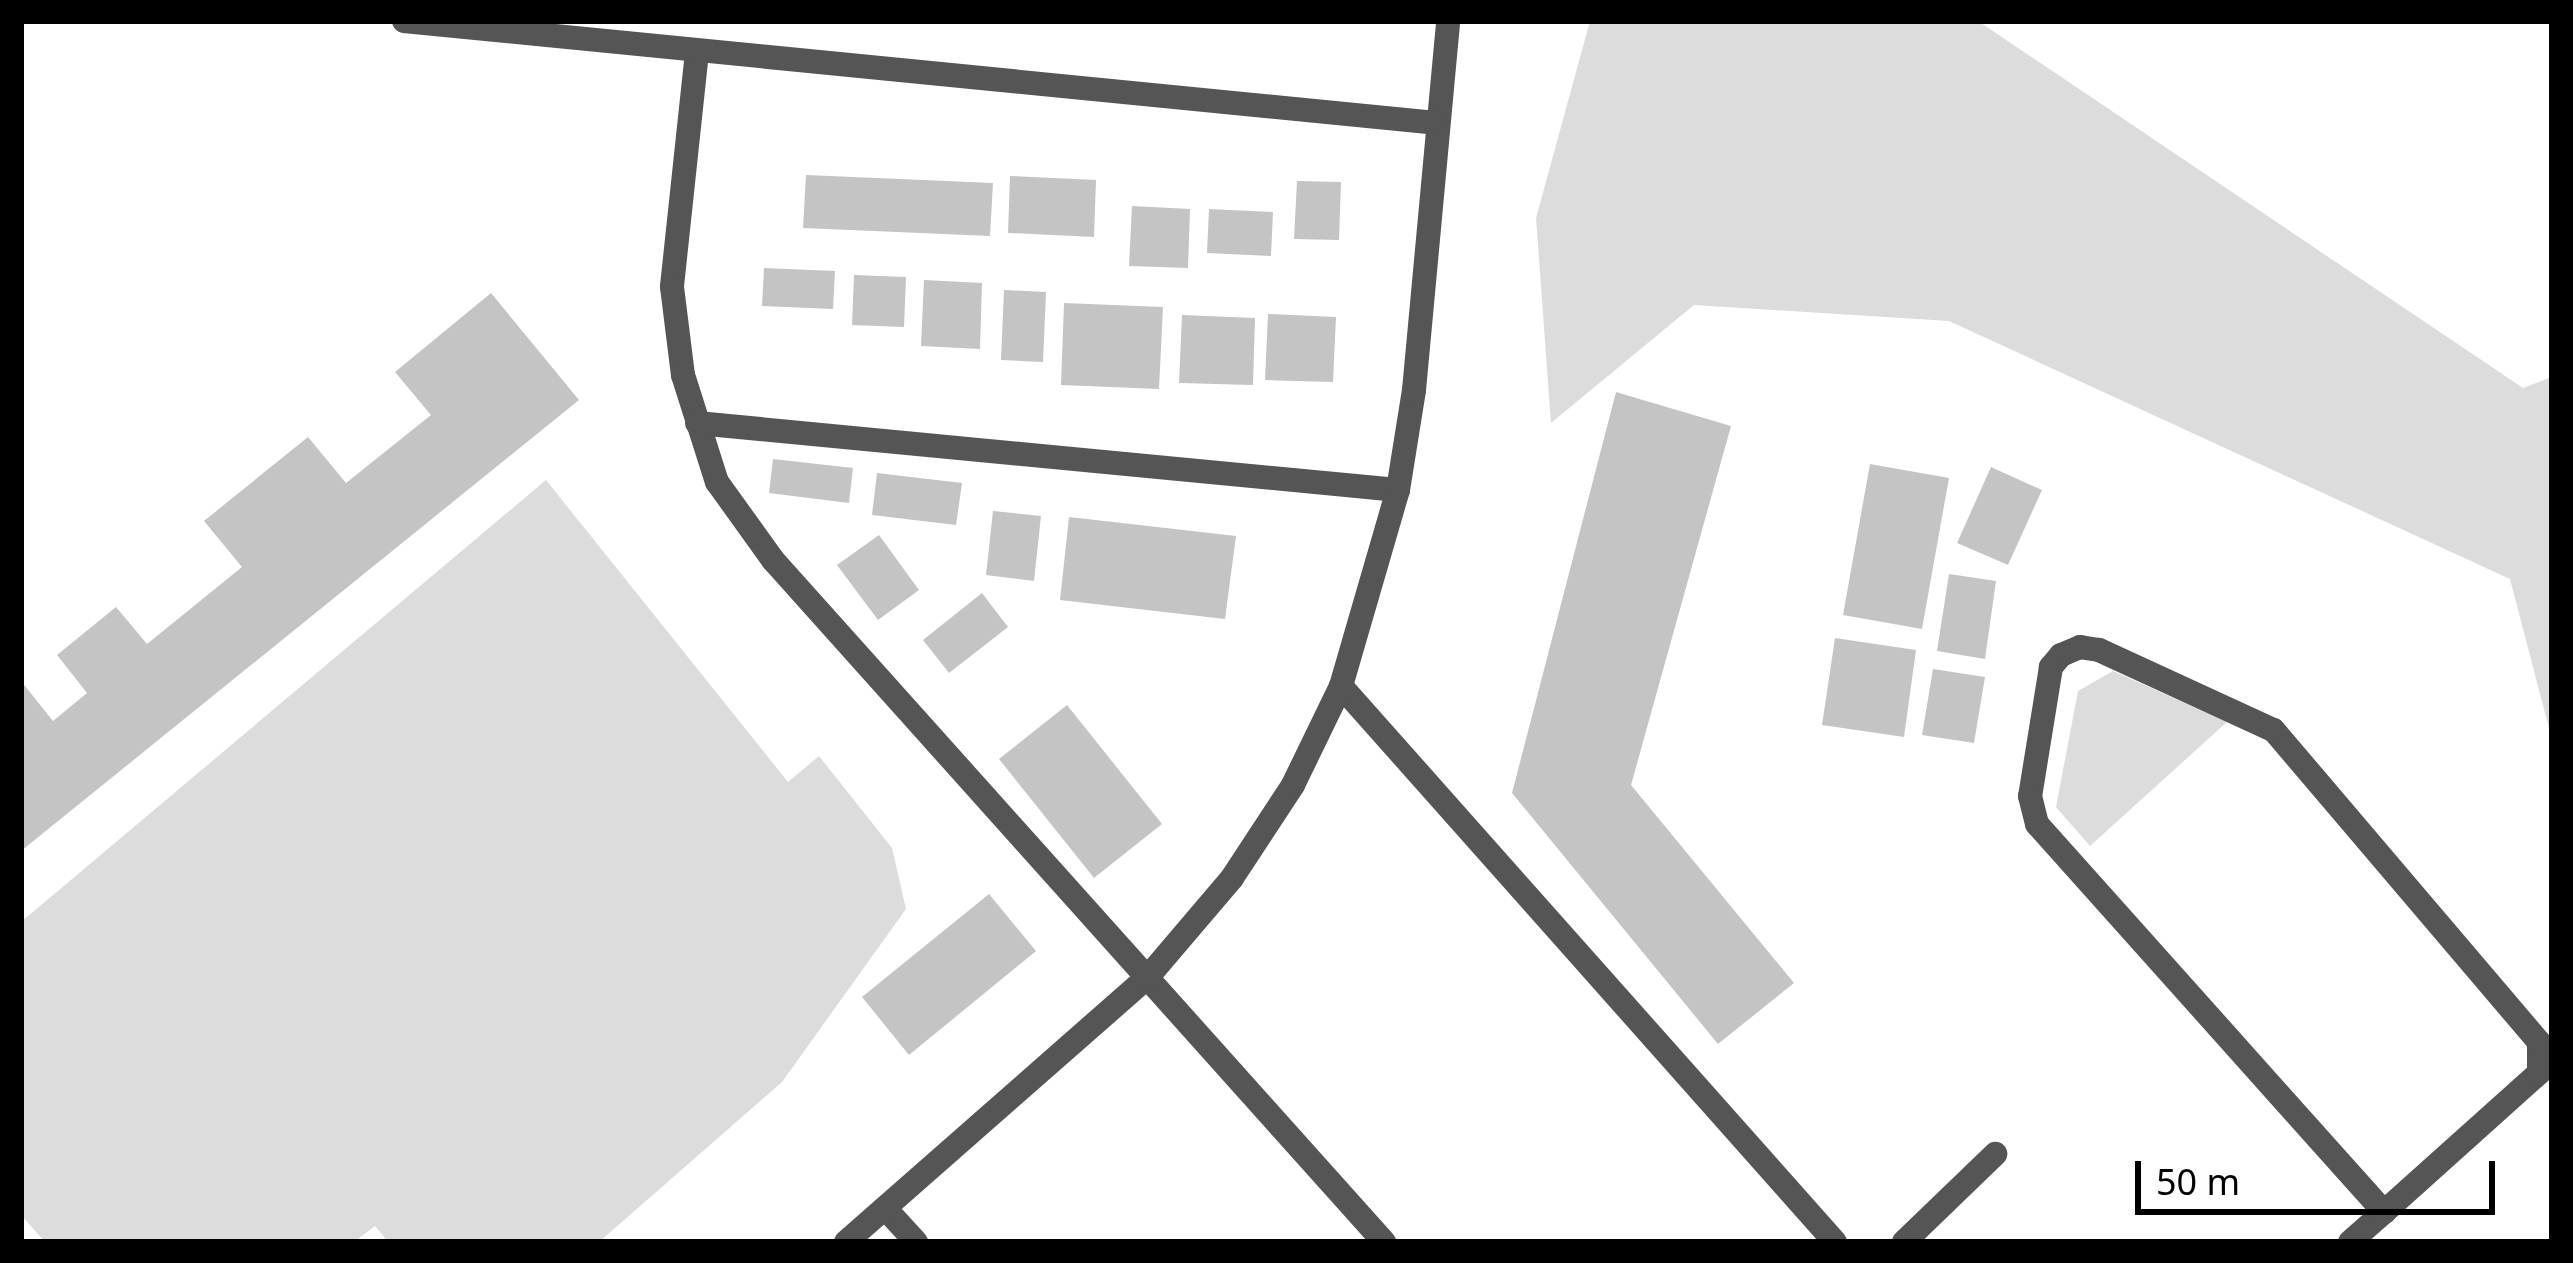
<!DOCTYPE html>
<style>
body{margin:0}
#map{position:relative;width:2573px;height:1263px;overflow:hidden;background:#fff;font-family:"Noto Sans",sans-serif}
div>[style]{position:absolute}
.green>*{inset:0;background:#dcdcdc}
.building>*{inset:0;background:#c4c4c4}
.minor>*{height:24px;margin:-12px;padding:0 12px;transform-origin:12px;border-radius:12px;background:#555}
.tertiary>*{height:24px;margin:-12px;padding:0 12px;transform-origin:12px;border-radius:12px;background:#555}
span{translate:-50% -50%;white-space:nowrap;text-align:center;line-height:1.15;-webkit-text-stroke:12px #fff;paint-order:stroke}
.frame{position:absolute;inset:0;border:24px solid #000;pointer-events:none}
.scale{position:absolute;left:2135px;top:1161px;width:360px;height:54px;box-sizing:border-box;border:6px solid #000;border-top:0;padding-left:15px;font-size:36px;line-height:42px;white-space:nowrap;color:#000;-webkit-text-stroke:9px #fff;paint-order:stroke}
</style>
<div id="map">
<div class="green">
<i style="clip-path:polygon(1590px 21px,1978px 21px,2523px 388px,2552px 377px,2552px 740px,2510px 579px,1949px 321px,1694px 305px,1551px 423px,1536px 218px)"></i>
<i style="clip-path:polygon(546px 480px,788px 782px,819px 756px,892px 848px,906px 909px,782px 1082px,599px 1242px,388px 1242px,375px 1226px,354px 1242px,45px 1242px,21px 1215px,21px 922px)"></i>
<i style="clip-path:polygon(2113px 671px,2227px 722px,2090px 846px,2056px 807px,2078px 691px)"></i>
</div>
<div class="building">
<i style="clip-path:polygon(806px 175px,993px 183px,990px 236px,803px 228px)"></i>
<i style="clip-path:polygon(1010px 176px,1096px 180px,1094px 237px,1008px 233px)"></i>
<i style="clip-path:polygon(1297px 181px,1341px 182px,1339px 240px,1294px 239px)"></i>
<i style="clip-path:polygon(1132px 206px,1190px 209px,1188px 268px,1129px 266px)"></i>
<i style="clip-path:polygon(1209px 209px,1273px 212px,1271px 256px,1207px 253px)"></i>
<i style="clip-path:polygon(764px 268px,835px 271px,833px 309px,762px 306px)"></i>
<i style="clip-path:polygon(854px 275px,906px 277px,904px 327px,852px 325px)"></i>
<i style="clip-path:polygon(924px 280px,982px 283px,980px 349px,921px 346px)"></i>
<i style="clip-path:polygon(1004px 290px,1046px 292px,1043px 362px,1001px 360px)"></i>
<i style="clip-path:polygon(491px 293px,579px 400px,21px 851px,21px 681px,53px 721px,87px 693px,57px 655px,116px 607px,147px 644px,242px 567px,204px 521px,308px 437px,346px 483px,431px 415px,395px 372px)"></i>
<i style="clip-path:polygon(1064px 303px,1163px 307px,1159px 389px,1061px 385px)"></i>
<i style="clip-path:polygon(1268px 314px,1336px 317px,1333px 382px,1265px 380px)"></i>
<i style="clip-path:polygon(1182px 315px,1255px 318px,1253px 385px,1179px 383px)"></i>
<i style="clip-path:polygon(1616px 392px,1731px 426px,1631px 785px,1794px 983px,1718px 1044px,1512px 793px)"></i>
<i style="clip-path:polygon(773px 459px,853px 468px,849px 503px,769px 493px)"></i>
<i style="clip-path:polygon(1870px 464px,1949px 478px,1922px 629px,1843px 615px)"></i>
<i style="clip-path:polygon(1991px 467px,2042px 490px,2008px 565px,1957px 543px)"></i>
<i style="clip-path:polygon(877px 473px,962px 483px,956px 525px,872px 515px)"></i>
<i style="clip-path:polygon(993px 511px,1041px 516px,1034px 581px,986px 575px)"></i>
<i style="clip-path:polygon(1069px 517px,1236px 536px,1225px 619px,1060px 600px)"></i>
<i style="clip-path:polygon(879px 535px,919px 590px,878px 620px,837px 565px)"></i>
<i style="clip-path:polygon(1949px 574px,1996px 581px,1985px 659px,1937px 651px)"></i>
<i style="clip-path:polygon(982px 593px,1008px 627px,949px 673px,923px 640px)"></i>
<i style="clip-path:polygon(1835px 638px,1916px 650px,1904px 737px,1822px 725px)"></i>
<i style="clip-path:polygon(1933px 669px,1985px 677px,1974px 743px,1922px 735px)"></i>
<i style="clip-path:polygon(1067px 705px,1162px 824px,1094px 878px,999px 759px)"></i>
<i style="clip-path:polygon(989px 894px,1036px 951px,909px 1055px,862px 997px)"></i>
</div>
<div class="minor">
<i style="left:697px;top:52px;width:236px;rotate:96.1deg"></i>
<i style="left:672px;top:287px;width:89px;rotate:82.9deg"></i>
<i style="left:683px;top:375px;width:112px;rotate:72.4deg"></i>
<i style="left:717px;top:482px;width:96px;rotate:54.3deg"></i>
<i style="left:773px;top:560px;width:916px;rotate:48.14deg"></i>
<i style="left:697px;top:423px;width:704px;rotate:5.46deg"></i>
<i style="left:1341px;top:686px;width:744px;rotate:48.38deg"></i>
<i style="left:885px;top:1208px;width:46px;rotate:47.6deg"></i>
<i style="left:846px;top:1242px;width:400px;rotate:-41.3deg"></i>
<i style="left:1147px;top:978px;width:131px;rotate:-49.6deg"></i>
<i style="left:1232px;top:878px;width:111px;rotate:-56.7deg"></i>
<i style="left:1293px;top:785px;width:110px;rotate:-64.1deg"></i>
<i style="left:1341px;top:686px;width:204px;rotate:-73.8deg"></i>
<i style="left:1398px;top:490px;width:101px;rotate:-80.9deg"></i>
<i style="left:1414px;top:390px;width:371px;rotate:-84.7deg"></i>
<i style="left:1904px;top:1242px;width:127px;rotate:-44deg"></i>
<i style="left:2350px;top:1242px;width:45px;rotate:-41.4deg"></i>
<i style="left:2384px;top:1212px;width:208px;rotate:-41.9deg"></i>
<i style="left:2539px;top:1073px;width:31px;rotate:-90deg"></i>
<i style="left:2539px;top:1042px;width:410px;rotate:-130.4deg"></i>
<i style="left:2273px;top:730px;width:192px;rotate:-155.3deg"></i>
<i style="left:2099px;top:650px;width:19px;rotate:-171deg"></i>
<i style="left:2080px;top:647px;width:21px;rotate:157deg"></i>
<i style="left:2061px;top:655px;width:16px;rotate:130deg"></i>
<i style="left:2051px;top:667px;width:131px;rotate:99.2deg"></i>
<i style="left:2030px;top:796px;width:29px;rotate:76deg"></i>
<i style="left:2037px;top:824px;width:521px;rotate:48.19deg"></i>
</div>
<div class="tertiary">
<i style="left:404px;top:21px;width:1037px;rotate:5.64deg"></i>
</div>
<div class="frame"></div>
<div class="scale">50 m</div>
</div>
